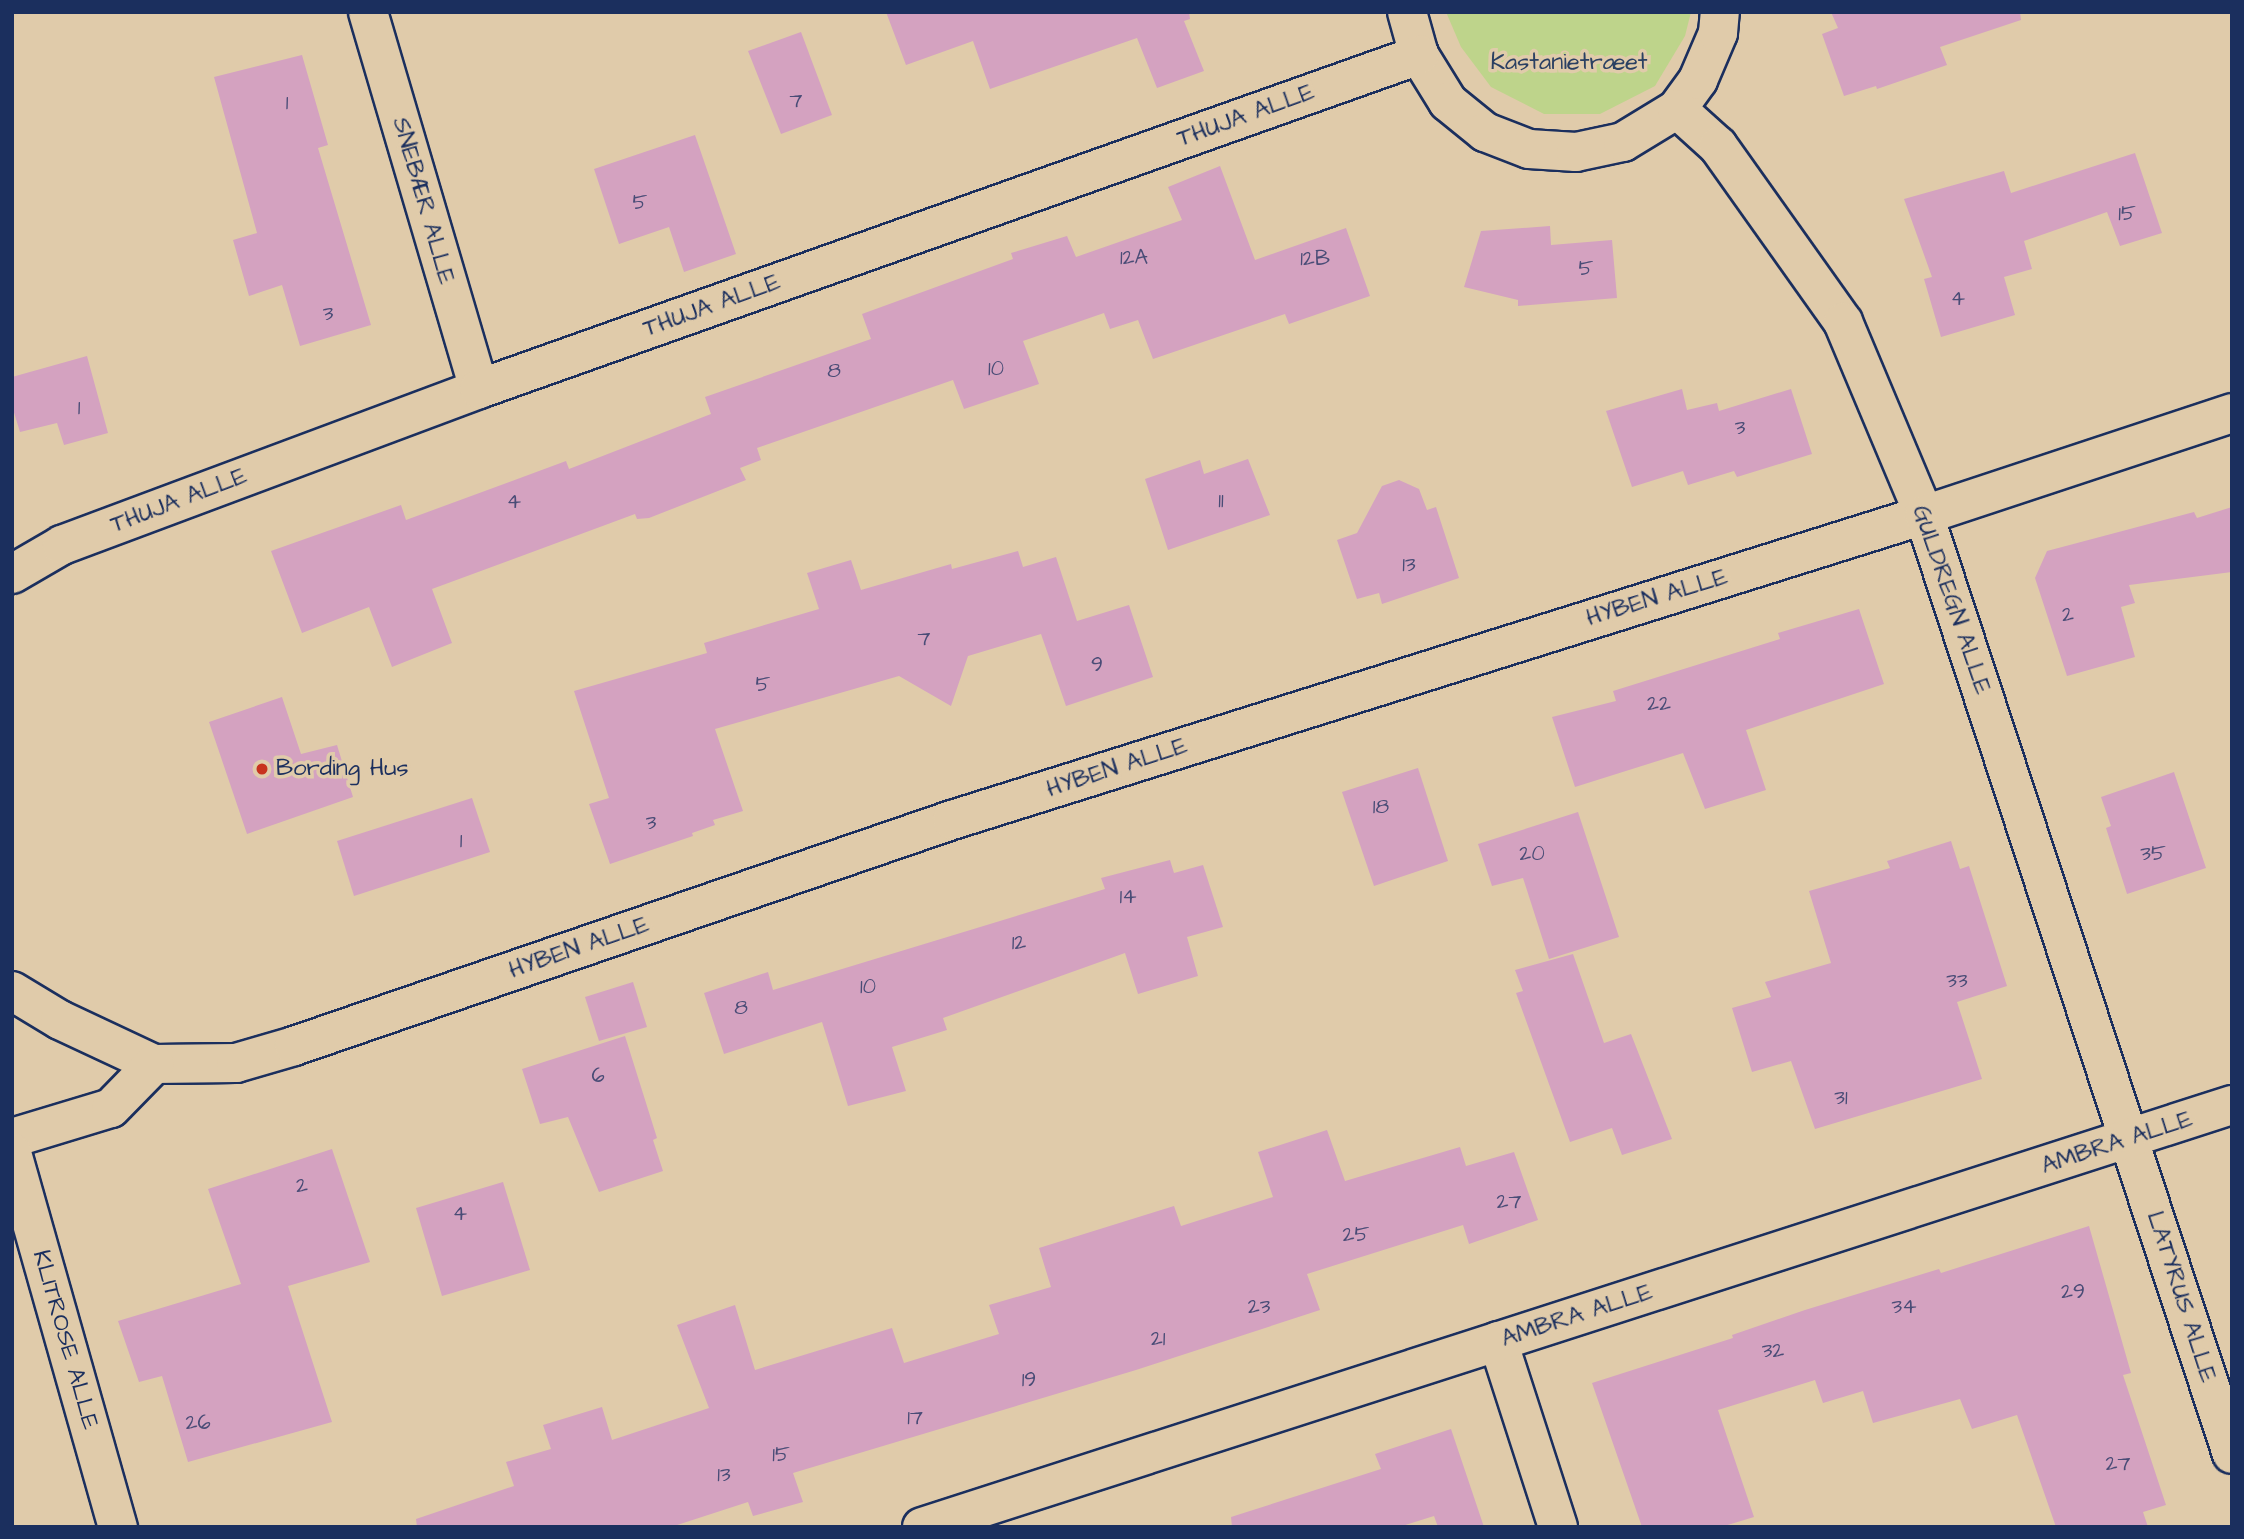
<!DOCTYPE html>
<meta charset="utf-8">
<style>
body{margin:0}
#map{position:relative;width:2244px;height:1539px;overflow:hidden;background:#e0cbaa;font-family:"Architects Daughter",sans-serif}
div>[style]{position:absolute}
.green>*{inset:0;background:#bed48b}
.building>*{inset:0;background:#d4a2c0}
.roads{filter:drop-shadow(2px 0 #1b2f5e) drop-shadow(-2px 0 #1b2f5e) drop-shadow(0 2px #1b2f5e) drop-shadow(0 -2px #1b2f5e)}
.minor>*{height:38px;margin:-19px;padding:0 19px;transform-origin:19px;border-radius:19px;background:#e0cbaa}
.dots>*{width:19px;height:19px;translate:-50% -50%;box-sizing:border-box;border:4px solid #e0cbaa;border-radius:50%}
span{translate:-50% -50%;white-space:nowrap;text-align:center;line-height:1.15;-webkit-text-stroke:7px #e0cbaa;paint-order:stroke}
.number-label{font-size:21px;color:#494c76}
.number-label span{-webkit-text-stroke-width:0}
.park-label{font-size:24px;color:#2b4062}
.street-label{font-size:24px;color:#1b2f5e}
.poi-label{font-size:24px;color:#1b2f5e}
.left{translate:0 -50%;text-align:left}
.frame{position:absolute;inset:0;border:14px solid #1b2f5e;pointer-events:none}
</style>
<div id="map">
<div class="green">
<i style="clip-path:polygon(1446px 12px,1691px 12px,1685px 36px,1655px 86px,1600px 114px,1544px 114px,1491px 87px,1461px 47px)"></i>
</div>
<div class="building">
<i style="clip-path:polygon(886px 12px,1189px 12px,1190px 19px,1184px 21px,1204px 71px,1157px 88px,1137px 38px,990px 89px,973px 41px,906px 65px)"></i>
<i style="clip-path:polygon(1831px 12px,2020px 12px,2021px 20px,1940px 47px,1947px 65px,1877px 89px,1876px 86px,1844px 96px,1822px 34px,1838px 28px)"></i>
<i style="clip-path:polygon(801px 32px,832px 115px,781px 134px,748px 51px)"></i>
<i style="clip-path:polygon(302px 55px,328px 145px,318px 148px,371px 325px,300px 346px,282px 285px,249px 296px,233px 240px,257px 233px,214px 77px)"></i>
<i style="clip-path:polygon(695px 135px,736px 254px,684px 272px,669px 227px,619px 244px,594px 169px)"></i>
<i style="clip-path:polygon(2135px 153px,2162px 233px,2120px 246px,2107px 212px,2024px 241px,2032px 269px,2004px 277px,2015px 315px,1941px 337px,1924px 279px,1932px 277px,1904px 199px,2004px 171px,2011px 193px)"></i>
<i style="clip-path:polygon(1220px 166px,1255px 260px,1346px 228px,1370px 296px,1289px 324px,1285px 314px,1153px 359px,1138px 320px,1110px 329px,1104px 313px,1023px 341px,1039px 384px,964px 409px,953px 380px,757px 448px,761px 460px,740px 468px,746px 480px,649px 518px,637px 519px,635px 514px,432px 589px,452px 643px,392px 667px,369px 607px,302px 633px,271px 551px,401px 505px,406px 520px,566px 461px,569px 469px,711px 414px,705px 397px,871px 339px,862px 314px,1013px 259px,1011px 253px,1067px 236px,1076px 257px,1182px 220px,1168px 187px)"></i>
<i style="clip-path:polygon(1550px 226px,1551px 245px,1612px 240px,1617px 298px,1518px 306px,1518px 300px,1464px 287px,1481px 231px)"></i>
<i style="clip-path:polygon(87px 356px,108px 433px,64px 445px,57px 423px,20px 432px,12px 406px,12px 377px)"></i>
<i style="clip-path:polygon(1682px 389px,1687px 410px,1717px 403px,1719px 411px,1791px 389px,1812px 454px,1737px 477px,1734px 471px,1688px 485px,1683px 471px,1632px 487px,1606px 411px)"></i>
<i style="clip-path:polygon(1248px 459px,1270px 515px,1168px 550px,1145px 479px,1200px 460px,1204px 474px)"></i>
<i style="clip-path:polygon(1399px 480px,1419px 489px,1427px 510px,1436px 507px,1459px 578px,1382px 604px,1379px 593px,1357px 599px,1337px 540px,1357px 533px,1382px 486px)"></i>
<i style="clip-path:polygon(2232px 507px,2232px 572px,2129px 585px,2135px 603px,2121px 607px,2135px 657px,2067px 676px,2035px 578px,2047px 551px,2194px 512px,2197px 518px)"></i>
<i style="clip-path:polygon(1018px 551px,1023px 567px,1056px 557px,1077px 621px,1129px 605px,1153px 677px,1066px 706px,1041px 634px,968px 656px,951px 706px,899px 676px,715px 729px,743px 811px,713px 820px,715px 825px,692px 833px,693px 836px,610px 864px,589px 804px,609px 798px,574px 691px,707px 653px,704px 643px,819px 609px,807px 573px,851px 560px,861px 590px,951px 564px,952px 569px)"></i>
<i style="clip-path:polygon(1859px 609px,1884px 684px,1746px 730px,1766px 790px,1705px 809px,1683px 753px,1575px 787px,1552px 717px,1616px 701px,1613px 691px,1780px 639px,1778px 633px)"></i>
<i style="clip-path:polygon(282px 697px,301px 754px,337px 745px,353px 797px,247px 834px,209px 722px)"></i>
<i style="clip-path:polygon(1418px 768px,1448px 861px,1374px 886px,1342px 792px)"></i>
<i style="clip-path:polygon(2174px 772px,2206px 868px,2127px 894px,2106px 828px,2111px 826px,2101px 797px)"></i>
<i style="clip-path:polygon(472px 798px,490px 852px,354px 896px,337px 841px)"></i>
<i style="clip-path:polygon(1578px 812px,1619px 937px,1549px 959px,1523px 878px,1492px 886px,1478px 844px)"></i>
<i style="clip-path:polygon(1951px 841px,1960px 869px,1969px 866px,2007px 986px,1957px 1002px,1982px 1079px,1815px 1129px,1791px 1061px,1752px 1072px,1732px 1008px,1771px 997px,1765px 982px,1831px 963px,1809px 891px,1890px 868px,1887px 861px)"></i>
<i style="clip-path:polygon(1170px 860px,1174px 873px,1203px 865px,1223px 927px,1187px 937px,1198px 976px,1138px 994px,1125px 953px,943px 1018px,947px 1030px,892px 1047px,906px 1091px,848px 1106px,822px 1022px,724px 1054px,704px 993px,768px 972px,773px 990px,1105px 889px,1101px 878px)"></i>
<i style="clip-path:polygon(1573px 954px,1604px 1043px,1631px 1034px,1672px 1139px,1622px 1155px,1612px 1128px,1570px 1142px,1516px 993px,1523px 991px,1515px 970px)"></i>
<i style="clip-path:polygon(633px 982px,647px 1027px,599px 1041px,585px 997px)"></i>
<i style="clip-path:polygon(625px 1036px,657px 1138px,653px 1140px,663px 1171px,599px 1192px,568px 1117px,540px 1124px,522px 1069px)"></i>
<i style="clip-path:polygon(1327px 1130px,1345px 1181px,1460px 1147px,1466px 1166px,1514px 1152px,1538px 1220px,1469px 1244px,1463px 1225px,1307px 1274px,1320px 1310px,1136px 1370px,793px 1473px,803px 1502px,753px 1516px,748px 1502px,671px 1527px,417px 1527px,416px 1519px,514px 1486px,506px 1462px,551px 1449px,543px 1425px,602px 1407px,612px 1440px,709px 1408px,677px 1325px,735px 1305px,755px 1370px,892px 1328px,904px 1363px,999px 1334px,989px 1305px,1051px 1287px,1039px 1248px,1174px 1206px,1181px 1226px,1273px 1197px,1258px 1152px)"></i>
<i style="clip-path:polygon(332px 1149px,370px 1262px,288px 1286px,332px 1422px,188px 1462px,162px 1376px,139px 1382px,118px 1321px,241px 1284px,208px 1189px)"></i>
<i style="clip-path:polygon(503px 1182px,530px 1270px,442px 1296px,416px 1208px)"></i>
<i style="clip-path:polygon(2089px 1226px,2131px 1373px,2123px 1375px,2166px 1505px,2143px 1512px,2148px 1527px,2056px 1527px,2017px 1415px,1972px 1429px,1960px 1399px,1873px 1423px,1863px 1391px,1823px 1403px,1815px 1380px,1718px 1410px,1754px 1517px,1721px 1527px,1642px 1527px,1592px 1383px,1733px 1338px,1732px 1335px,1805px 1310px,1939px 1269px,1941px 1273px)"></i>
<i style="clip-path:polygon(1451px 1429px,1484px 1527px,1438px 1527px,1434px 1516px,1399px 1527px,1232px 1527px,1231px 1517px,1381px 1469px,1375px 1454px)"></i>
</div>
<div class="roads">
<div class="minor">
<i style="left:368px;top:12px;width:393px;rotate:73.6deg"></i>
<i style="left:1407px;top:12px;width:45px;rotate:74.4deg"></i>
<i style="left:1419px;top:55px;width:55px;rotate:58.3deg"></i>
<i style="left:1448px;top:102px;width:48px;rotate:39deg"></i>
<i style="left:1485px;top:132px;width:47px;rotate:21.1deg"></i>
<i style="left:1529px;top:149px;width:47px;rotate:3.7deg"></i>
<i style="left:1576px;top:152px;width:48px;rotate:-12deg"></i>
<i style="left:1623px;top:142px;width:63px;rotate:-31.4deg"></i>
<i style="left:1677px;top:109px;width:36px;rotate:-54deg"></i>
<i style="left:1698px;top:80px;width:51px;rotate:-66.9deg"></i>
<i style="left:1718px;top:33px;width:21px;rotate:-85deg"></i>
<i style="left:1677px;top:109px;width:55px;rotate:42.1deg"></i>
<i style="left:1718px;top:146px;width:216px;rotate:54.6deg"></i>
<i style="left:1843px;top:322px;width:209px;rotate:67.2deg"></i>
<i style="left:1924px;top:515px;width:988px;rotate:71.84deg"></i>
<i style="left:12px;top:574px;width:58px;rotate:-30.1deg"></i>
<i style="left:62px;top:545px;width:445px;rotate:-20.5deg"></i>
<i style="left:479px;top:389px;width:998px;rotate:-19.56deg"></i>
<i style="left:12px;top:991px;width:56px;rotate:31.1deg"></i>
<i style="left:60px;top:1020px;width:104px;rotate:25.1deg"></i>
<i style="left:154px;top:1064px;width:82px;rotate:-0.7deg"></i>
<i style="left:236px;top:1063px;width:60px;rotate:-16.3deg"></i>
<i style="left:294px;top:1046px;width:696px;rotate:-18.96deg"></i>
<i style="left:952px;top:820px;width:1019px;rotate:-17.42deg"></i>
<i style="left:1924px;top:515px;width:324px;rotate:-18.3deg"></i>
<i style="left:12px;top:1138px;width:103px;rotate:-16.9deg"></i>
<i style="left:111px;top:1108px;width:62px;rotate:-45.7deg"></i>
<i style="left:12px;top:1153px;width:389px;rotate:74.2deg"></i>
<i style="left:1498px;top:1341px;width:195px;rotate:72.1deg"></i>
<i style="left:922px;top:1527px;width:1376px;rotate:-17.86deg"></i>
</div>
</div>
<div class="dots">
<i style="left:262px;top:769px;background:#c8321e"></i>
</div>
<div class="number-label">
<span style="left:796px;top:101px">7</span>
<span style="left:287px;top:103px">1</span>
<span style="left:640px;top:203px">5</span>
<span style="left:2127px;top:214px">15</span>
<span style="left:1134px;top:258px">12A</span>
<span style="left:1315px;top:259px">12B</span>
<span style="left:1586px;top:269px">5</span>
<span style="left:1958px;top:299px">4</span>
<span style="left:328px;top:314px">3</span>
<span style="left:996px;top:369px">10</span>
<span style="left:834px;top:371px">8</span>
<span style="left:79px;top:408px">1</span>
<span style="left:1740px;top:428px">3</span>
<span style="left:1221px;top:501px">11</span>
<span style="left:514px;top:502px">4</span>
<span style="left:1409px;top:565px">13</span>
<span style="left:2068px;top:615px">2</span>
<span style="left:924px;top:639px">7</span>
<span style="left:1097px;top:665px">9</span>
<span style="left:763px;top:685px">5</span>
<span style="left:1659px;top:704px">22</span>
<span style="left:1381px;top:807px">18</span>
<span style="left:651px;top:823px">3</span>
<span style="left:461px;top:841px">1</span>
<span style="left:1532px;top:854px">20</span>
<span style="left:2153px;top:854px">35</span>
<span style="left:1128px;top:897px">14</span>
<span style="left:1019px;top:943px">12</span>
<span style="left:1957px;top:981px">33</span>
<span style="left:868px;top:987px">10</span>
<span style="left:741px;top:1008px">8</span>
<span style="left:598px;top:1076px">6</span>
<span style="left:1841px;top:1098px">31</span>
<span style="left:302px;top:1186px">2</span>
<span style="left:1509px;top:1202px">27</span>
<span style="left:460px;top:1214px">4</span>
<span style="left:1356px;top:1235px">25</span>
<span style="left:2073px;top:1292px">29</span>
<span style="left:1259px;top:1307px">23</span>
<span style="left:1904px;top:1307px">34</span>
<span style="left:1158px;top:1339px">21</span>
<span style="left:1773px;top:1351px">32</span>
<span style="left:1029px;top:1380px">19</span>
<span style="left:915px;top:1418px">17</span>
<span style="left:198px;top:1423px">26</span>
<span style="left:781px;top:1455px">15</span>
<span style="left:2118px;top:1464px">27</span>
<span style="left:724px;top:1475px">13</span>
</div>
<div class="park-label">
<span style="left:1569px;top:63px">Kastanietræet</span>
</div>
<div class="street-label">
<span style="left:1246px;top:116px;rotate:-20deg">THUJA ALLE</span>
<span style="left:423px;top:201px;rotate:74deg">SNEBÆR ALLE</span>
<span style="left:712px;top:306px;rotate:-20deg">THUJA ALLE</span>
<span style="left:179px;top:501px;rotate:-21deg">THUJA ALLE</span>
<span style="left:1657px;top:598px;rotate:-17deg">HYBEN ALLE</span>
<span style="left:1951px;top:600px;rotate:71deg">GULDREGN ALLE</span>
<span style="left:1117px;top:768px;rotate:-18deg">HYBEN ALLE</span>
<span style="left:579px;top:948px;rotate:-19deg">HYBEN ALLE</span>
<span style="left:2117px;top:1143px;rotate:-18deg">AMBRA ALLE</span>
<span style="left:2181px;top:1297px;rotate:72deg">LATYRUS ALLE</span>
<span style="left:1577px;top:1316px;rotate:-18deg">AMBRA ALLE</span>
<span style="left:65px;top:1340px;rotate:74deg">KLITROSE ALLE</span>
</div>
<div class="poi-label">
<span class="left" style="left:276px;top:769px">Bording Hus</span>
</div>
<div class="frame"></div>
</div>
